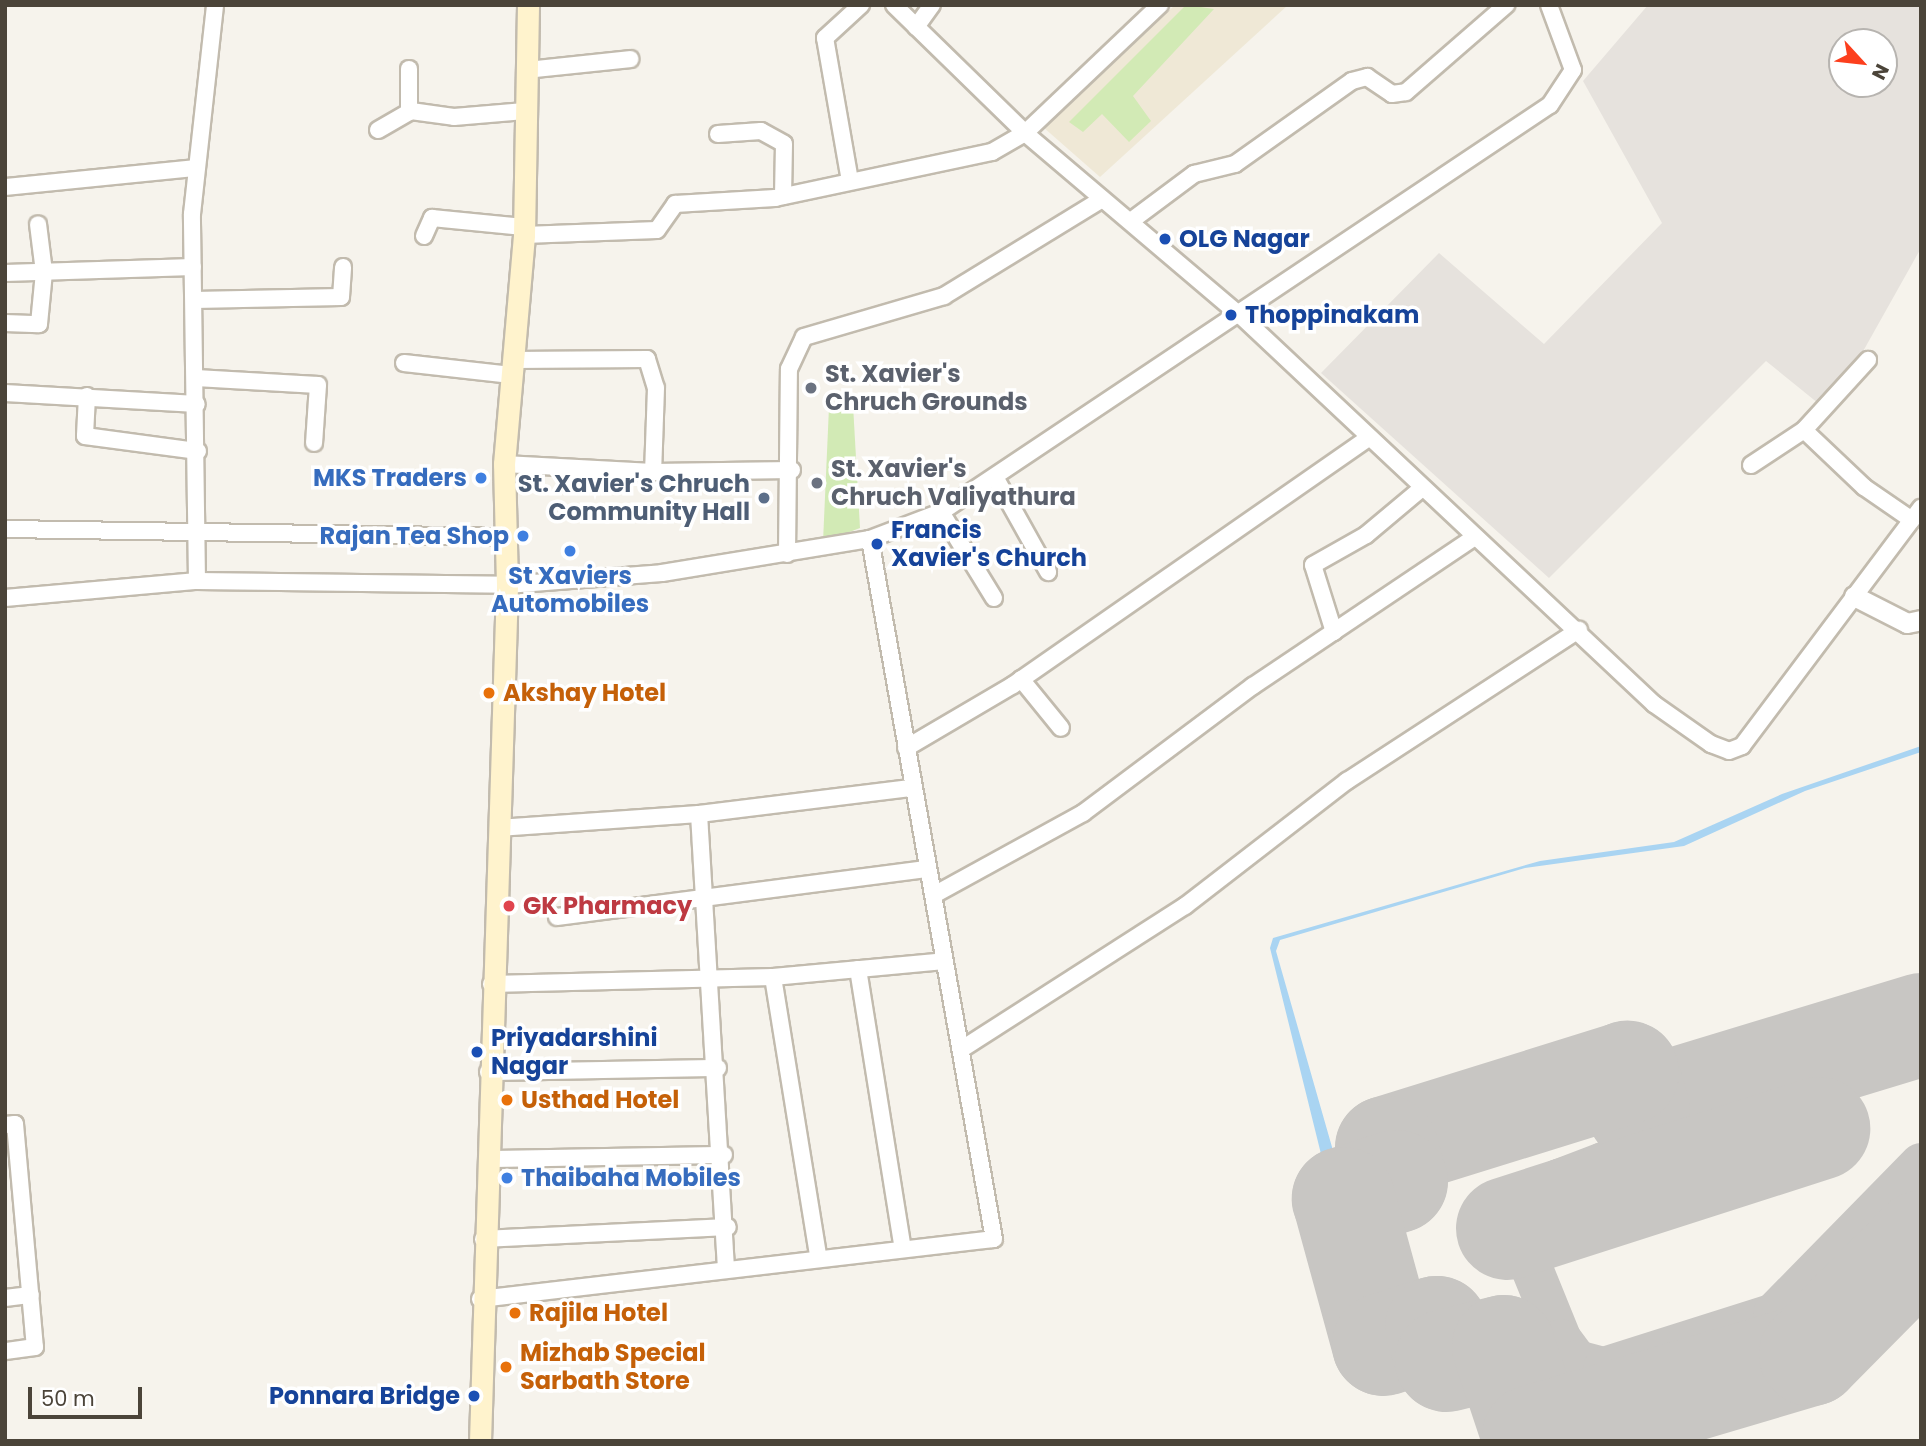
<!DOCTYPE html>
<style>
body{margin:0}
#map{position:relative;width:1926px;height:1446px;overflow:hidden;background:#f6f3ec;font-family:Poppins,sans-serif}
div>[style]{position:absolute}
.industrial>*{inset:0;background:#e6e2dd}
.education>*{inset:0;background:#efe8d6}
.green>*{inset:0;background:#d2eab5}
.water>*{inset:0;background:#a9d4f2}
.taxiway>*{height:42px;margin:-21px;padding:0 21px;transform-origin:21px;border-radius:21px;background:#c8c6c3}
.runway>*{height:103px;margin:-51.5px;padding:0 51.5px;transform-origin:51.5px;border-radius:51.5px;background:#c8c6c3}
.roads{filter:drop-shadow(2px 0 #c2bbae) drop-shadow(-2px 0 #c2bbae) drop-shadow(0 2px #c2bbae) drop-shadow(0 -2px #c2bbae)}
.minor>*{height:16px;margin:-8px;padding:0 8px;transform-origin:8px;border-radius:8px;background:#fff}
.tertiary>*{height:19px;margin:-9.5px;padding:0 9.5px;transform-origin:9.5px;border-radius:9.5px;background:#fff}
.secondary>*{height:21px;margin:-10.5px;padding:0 10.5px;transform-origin:10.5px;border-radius:10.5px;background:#fff3cd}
.dots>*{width:19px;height:19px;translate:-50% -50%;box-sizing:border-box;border:4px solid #fff;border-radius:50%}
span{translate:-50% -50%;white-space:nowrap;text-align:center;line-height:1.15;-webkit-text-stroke:7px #fff;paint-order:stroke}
.transit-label{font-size:24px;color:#164399;font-weight:700}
.left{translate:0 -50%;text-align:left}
.right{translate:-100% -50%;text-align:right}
.worship-label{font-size:24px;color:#5b616d;font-weight:700}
.shop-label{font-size:24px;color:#366cbe;font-weight:700}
.service-label{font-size:24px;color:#4e5e75;font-weight:700}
.food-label{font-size:24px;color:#c56008;font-weight:700}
.health-label{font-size:24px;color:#be3a42;font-weight:700}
.frame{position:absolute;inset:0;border:7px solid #4b4439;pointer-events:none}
.north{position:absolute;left:1828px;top:28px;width:70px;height:70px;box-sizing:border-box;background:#fff;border:2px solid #b7b4b0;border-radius:50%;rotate:117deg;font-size:19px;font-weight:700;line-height:28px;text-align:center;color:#4b4439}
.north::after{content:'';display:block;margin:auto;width:24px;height:32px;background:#fc3f1d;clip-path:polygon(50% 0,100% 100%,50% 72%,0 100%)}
.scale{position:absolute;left:28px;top:1387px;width:114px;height:32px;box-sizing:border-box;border:4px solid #4b4439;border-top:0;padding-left:9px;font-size:21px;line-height:24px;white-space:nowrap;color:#4b4439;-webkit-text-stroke:5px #fff;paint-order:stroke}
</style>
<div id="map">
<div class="industrial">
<i style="clip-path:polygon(evenodd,1648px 5px,1921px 5px,1921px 248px,1829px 412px,1766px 361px,1549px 578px,1321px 373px,1439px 253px,1544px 344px,1662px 223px,1583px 81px,1648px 5px,1842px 42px,1884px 42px,1884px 84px,1842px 84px,1842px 42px)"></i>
</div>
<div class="education">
<i style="clip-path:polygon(1175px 5px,1288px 5px,1100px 177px,1043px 127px)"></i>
</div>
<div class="green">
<i style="clip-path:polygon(1186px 5px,1214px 9px,1133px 96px,1151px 121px,1129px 142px,1102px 114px,1083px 132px,1069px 122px)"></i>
<i style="clip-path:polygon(853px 405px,860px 528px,823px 542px,829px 407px)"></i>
</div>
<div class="water">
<i style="clip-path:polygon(1921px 746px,1921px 752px,1805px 791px,1684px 846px,1525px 868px,1280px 940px,1276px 951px,1334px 1154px,1322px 1158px,1270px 948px,1273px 938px,1540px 861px,1674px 842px,1782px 794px)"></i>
</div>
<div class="taxiway">
<i style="left:1752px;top:1152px;width:149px;rotate:175.8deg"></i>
<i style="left:1603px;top:1163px;width:47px;rotate:158.9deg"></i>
<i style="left:1559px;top:1180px;width:35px;rotate:145deg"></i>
<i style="left:1530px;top:1200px;width:21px;rotate:118deg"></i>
<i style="left:1520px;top:1219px;width:36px;rotate:80deg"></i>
<i style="left:1526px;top:1254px;width:93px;rotate:67.9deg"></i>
<i style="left:1561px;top:1340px;width:26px;rotate:53deg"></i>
<i style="left:1577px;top:1361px;width:28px;rotate:15deg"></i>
<i style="left:1604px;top:1368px;width:178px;rotate:-17.6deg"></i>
<i style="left:1774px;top:1314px;width:210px;rotate:-45.6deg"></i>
</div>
<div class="runway">
<i style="left:1921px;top:1024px;width:296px;rotate:163.1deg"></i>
<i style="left:1638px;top:1110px;width:40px;rotate:-106deg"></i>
<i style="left:1627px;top:1072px;width:252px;rotate:162.7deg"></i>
<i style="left:1386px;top:1147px;width:35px;rotate:74deg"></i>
<i style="left:1396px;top:1181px;width:56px;rotate:162.2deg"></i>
<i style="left:1343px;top:1198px;width:151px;rotate:74.7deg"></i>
<i style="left:1383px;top:1344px;width:56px;rotate:-17.8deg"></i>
<i style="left:1436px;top:1327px;width:34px;rotate:73deg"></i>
<i style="left:1446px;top:1360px;width:59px;rotate:-13.8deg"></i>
<i style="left:1503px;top:1346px;width:95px;rotate:71.6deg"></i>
<i style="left:1533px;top:1436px;width:289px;rotate:-16.5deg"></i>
<i style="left:1810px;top:1354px;width:158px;rotate:-45.3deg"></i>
<i style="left:1507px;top:1228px;width:327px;rotate:-17.8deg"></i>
</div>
<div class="roads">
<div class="minor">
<i style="left:894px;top:5px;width:183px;rotate:44.3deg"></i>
<i style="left:1025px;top:133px;width:283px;rotate:40.3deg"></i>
<i style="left:1241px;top:316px;width:567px;rotate:43.21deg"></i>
<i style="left:1654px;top:704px;width:70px;rotate:35.1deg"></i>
<i style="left:1711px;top:744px;width:19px;rotate:21deg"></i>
<i style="left:1729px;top:751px;width:14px;rotate:-21deg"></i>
<i style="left:1742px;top:746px;width:298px;rotate:-53.1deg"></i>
<i style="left:916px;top:27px;width:27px;rotate:-54deg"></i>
<i style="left:526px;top:70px;width:105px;rotate:-6deg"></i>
<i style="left:409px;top:112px;width:43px;rotate:-90deg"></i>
<i style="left:378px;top:130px;width:38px;rotate:-30deg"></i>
<i style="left:411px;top:111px;width:43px;rotate:7.9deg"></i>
<i style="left:454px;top:117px;width:71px;rotate:-4.8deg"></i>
<i style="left:718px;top:134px;width:43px;rotate:-4deg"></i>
<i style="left:761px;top:131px;width:26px;rotate:29deg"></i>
<i style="left:784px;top:144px;width:52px;rotate:91.1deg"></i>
<i style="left:850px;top:181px;width:145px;rotate:-99.9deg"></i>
<i style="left:825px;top:38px;width:49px;rotate:-42.5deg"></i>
<i style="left:5px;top:187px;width:192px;rotate:-5.7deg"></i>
<i style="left:1131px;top:221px;width:79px;rotate:-36.7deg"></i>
<i style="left:1194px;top:174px;width:42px;rotate:-13.7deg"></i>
<i style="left:1235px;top:164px;width:143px;rotate:-35.4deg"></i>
<i style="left:1352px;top:81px;width:16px;rotate:-15deg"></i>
<i style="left:1367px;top:77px;width:30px;rotate:34deg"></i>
<i style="left:1392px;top:94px;width:14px;rotate:-8deg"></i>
<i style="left:1406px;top:92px;width:133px;rotate:-41deg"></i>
<i style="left:524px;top:235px;width:133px;rotate:-2.2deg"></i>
<i style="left:657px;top:230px;width:32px;rotate:-55deg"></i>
<i style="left:675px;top:204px;width:100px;rotate:-3.4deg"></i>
<i style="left:775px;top:198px;width:222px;rotate:-12deg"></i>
<i style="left:992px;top:152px;width:38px;rotate:-30deg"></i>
<i style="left:1025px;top:133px;width:186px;rotate:-43.5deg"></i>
<i style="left:424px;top:236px;width:20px;rotate:-66deg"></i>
<i style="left:432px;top:218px;width:92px;rotate:5.6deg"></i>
<i style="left:5px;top:273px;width:188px;rotate:-1.8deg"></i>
<i style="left:194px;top:300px;width:147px;rotate:-1.2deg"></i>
<i style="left:341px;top:297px;width:30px;rotate:-86deg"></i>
<i style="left:5px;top:323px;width:34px;rotate:2deg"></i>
<i style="left:39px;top:324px;width:52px;rotate:-84.5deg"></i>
<i style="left:44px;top:272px;width:48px;rotate:-97.1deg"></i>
<i style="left:512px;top:360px;width:135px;rotate:-0.4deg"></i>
<i style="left:647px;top:359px;width:30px;rotate:73deg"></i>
<i style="left:656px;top:388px;width:84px;rotate:92deg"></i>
<i style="left:404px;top:363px;width:108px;rotate:6.4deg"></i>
<i style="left:196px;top:378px;width:122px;rotate:3.3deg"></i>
<i style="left:318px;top:385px;width:58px;rotate:93.9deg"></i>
<i style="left:5px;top:393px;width:192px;rotate:3.3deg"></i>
<i style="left:87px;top:396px;width:40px;rotate:92.9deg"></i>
<i style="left:85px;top:436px;width:114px;rotate:7.6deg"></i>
<i style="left:1804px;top:430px;width:95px;rotate:-47.6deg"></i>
<i style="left:504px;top:464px;width:149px;rotate:3.1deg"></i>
<i style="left:653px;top:472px;width:139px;rotate:-0.8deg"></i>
<i style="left:1751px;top:465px;width:64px;rotate:-33.4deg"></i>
<i style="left:1804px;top:430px;width:83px;rotate:43.5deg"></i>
<i style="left:1864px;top:487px;width:58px;rotate:34.5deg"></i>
<i style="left:995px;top:477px;width:109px;rotate:60.8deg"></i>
<i style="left:941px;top:512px;width:101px;rotate:58.4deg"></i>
<i style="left:5px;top:529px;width:497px;rotate:0.9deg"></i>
<i style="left:787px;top:554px;width:185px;rotate:-89.4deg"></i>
<i style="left:789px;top:369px;width:35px;rotate:-65deg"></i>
<i style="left:804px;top:337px;width:146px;rotate:-16.3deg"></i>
<i style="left:944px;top:296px;width:185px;rotate:-31.5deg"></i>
<i style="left:197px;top:581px;width:367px;rotate:-90.8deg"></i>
<i style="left:192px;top:214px;width:210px;rotate:-83.7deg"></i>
<i style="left:5px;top:598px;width:193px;rotate:-5.1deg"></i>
<i style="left:197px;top:581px;width:310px;rotate:0.7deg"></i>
<i style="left:507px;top:585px;width:155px;rotate:-4.4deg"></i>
<i style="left:662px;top:573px;width:211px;rotate:-9.3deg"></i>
<i style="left:870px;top:539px;width:76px;rotate:-20.8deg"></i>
<i style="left:941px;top:512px;width:732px;rotate:-33.76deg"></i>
<i style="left:1550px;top:105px;width:42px;rotate:-56.7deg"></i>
<i style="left:1573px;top:70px;width:69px;rotate:-110.3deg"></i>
<i style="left:1334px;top:632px;width:70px;rotate:-107.4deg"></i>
<i style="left:1313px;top:565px;width:61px;rotate:-29.5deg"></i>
<i style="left:1366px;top:535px;width:73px;rotate:-40deg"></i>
<i style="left:1021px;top:679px;width:63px;rotate:50.8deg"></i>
<i style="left:906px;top:748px;width:124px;rotate:-30.5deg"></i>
<i style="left:1013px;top:685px;width:432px;rotate:-34.8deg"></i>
<i style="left:699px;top:814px;width:456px;rotate:86.6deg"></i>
<i style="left:498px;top:828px;width:201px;rotate:-4deg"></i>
<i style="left:699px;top:814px;width:215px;rotate:-7deg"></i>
<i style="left:934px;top:895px;width:170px;rotate:-28.8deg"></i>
<i style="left:1083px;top:813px;width:212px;rotate:-36.8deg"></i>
<i style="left:1253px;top:686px;width:267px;rotate:-33.9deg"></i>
<i style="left:557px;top:917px;width:374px;rotate:-7.4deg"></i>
<i style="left:858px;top:969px;width:279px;rotate:80.9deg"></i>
<i style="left:773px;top:977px;width:281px;rotate:80.8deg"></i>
<i style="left:491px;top:984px;width:282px;rotate:-1.4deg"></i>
<i style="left:773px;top:977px;width:172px;rotate:-5.3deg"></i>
<i style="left:962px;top:1049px;width:265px;rotate:-32.7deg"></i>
<i style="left:1185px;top:906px;width:205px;rotate:-37.7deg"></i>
<i style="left:1347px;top:781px;width:277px;rotate:-33.1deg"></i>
<i style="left:488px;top:1072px;width:230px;rotate:-1deg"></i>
<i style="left:5px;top:1125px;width:10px;rotate:-6deg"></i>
<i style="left:15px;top:1124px;width:224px;rotate:84.9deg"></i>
<i style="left:35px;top:1347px;width:30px;rotate:172deg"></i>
<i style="left:488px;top:1159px;width:236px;rotate:-1deg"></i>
<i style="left:483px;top:1239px;width:245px;rotate:-2.8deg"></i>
<i style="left:5px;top:1298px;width:26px;rotate:-7deg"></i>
<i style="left:480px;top:1299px;width:517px;rotate:-6.66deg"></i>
<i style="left:994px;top:1239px;width:711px;rotate:-100.05deg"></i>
</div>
<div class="tertiary">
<i style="left:1854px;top:596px;width:59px;rotate:27deg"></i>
<i style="left:1907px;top:623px;width:14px;rotate:-12deg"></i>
</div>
<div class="secondary">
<i style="left:480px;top:1441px;width:856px;rotate:-88.19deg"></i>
<i style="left:507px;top:585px;width:121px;rotate:-91.4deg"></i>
<i style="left:504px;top:464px;width:230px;rotate:-85deg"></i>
<i style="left:524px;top:235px;width:230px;rotate:-89deg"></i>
</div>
</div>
<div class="dots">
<i style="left:1165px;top:239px;background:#1a4fb4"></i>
<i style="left:1231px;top:315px;background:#1a4fb4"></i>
<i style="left:811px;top:388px;background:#6b7280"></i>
<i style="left:481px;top:478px;background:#3f7fe0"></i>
<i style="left:817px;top:483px;background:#6b7280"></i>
<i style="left:764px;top:498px;background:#5c6f8a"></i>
<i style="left:523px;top:536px;background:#3f7fe0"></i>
<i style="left:877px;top:544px;background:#1a4fb4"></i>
<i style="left:570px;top:551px;background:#3f7fe0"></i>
<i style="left:489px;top:693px;background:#e8710a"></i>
<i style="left:509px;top:906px;background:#e0444e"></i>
<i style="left:477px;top:1052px;background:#1a4fb4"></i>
<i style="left:507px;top:1100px;background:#e8710a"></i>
<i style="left:507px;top:1178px;background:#3f7fe0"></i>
<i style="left:515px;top:1313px;background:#e8710a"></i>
<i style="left:506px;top:1367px;background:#e8710a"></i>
<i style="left:474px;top:1396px;background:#1a4fb4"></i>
</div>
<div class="transit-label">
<span class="left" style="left:1179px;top:239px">OLG Nagar</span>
<span class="left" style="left:1245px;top:315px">Thoppinakam</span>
<span class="left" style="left:891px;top:544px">Francis<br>Xavier's Church</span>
<span class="left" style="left:491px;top:1052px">Priyadarshini<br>Nagar</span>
<span class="right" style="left:460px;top:1396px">Ponnara Bridge</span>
</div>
<div class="worship-label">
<span class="left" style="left:825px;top:388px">St. Xavier's<br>Chruch Grounds</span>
<span class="left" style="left:831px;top:483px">St. Xavier's<br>Chruch Valiyathura</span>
</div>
<div class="shop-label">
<span class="right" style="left:467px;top:478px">MKS Traders</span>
<span class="right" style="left:509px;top:536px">Rajan Tea Shop</span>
<span style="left:570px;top:590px">St Xaviers<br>Automobiles</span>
<span class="left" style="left:521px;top:1178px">Thaibaha Mobiles</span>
</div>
<div class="service-label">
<span class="right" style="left:750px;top:498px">St. Xavier's Chruch<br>Community Hall</span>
</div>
<div class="food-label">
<span class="left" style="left:503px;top:693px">Akshay Hotel</span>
<span class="left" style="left:521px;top:1100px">Usthad Hotel</span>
<span class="left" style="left:529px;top:1313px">Rajila Hotel</span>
<span class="left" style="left:520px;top:1367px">Mizhab Special<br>Sarbath Store</span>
</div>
<div class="health-label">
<span class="left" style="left:523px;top:906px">GK Pharmacy</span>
</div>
<div class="frame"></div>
<div class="north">N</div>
<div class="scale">50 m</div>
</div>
